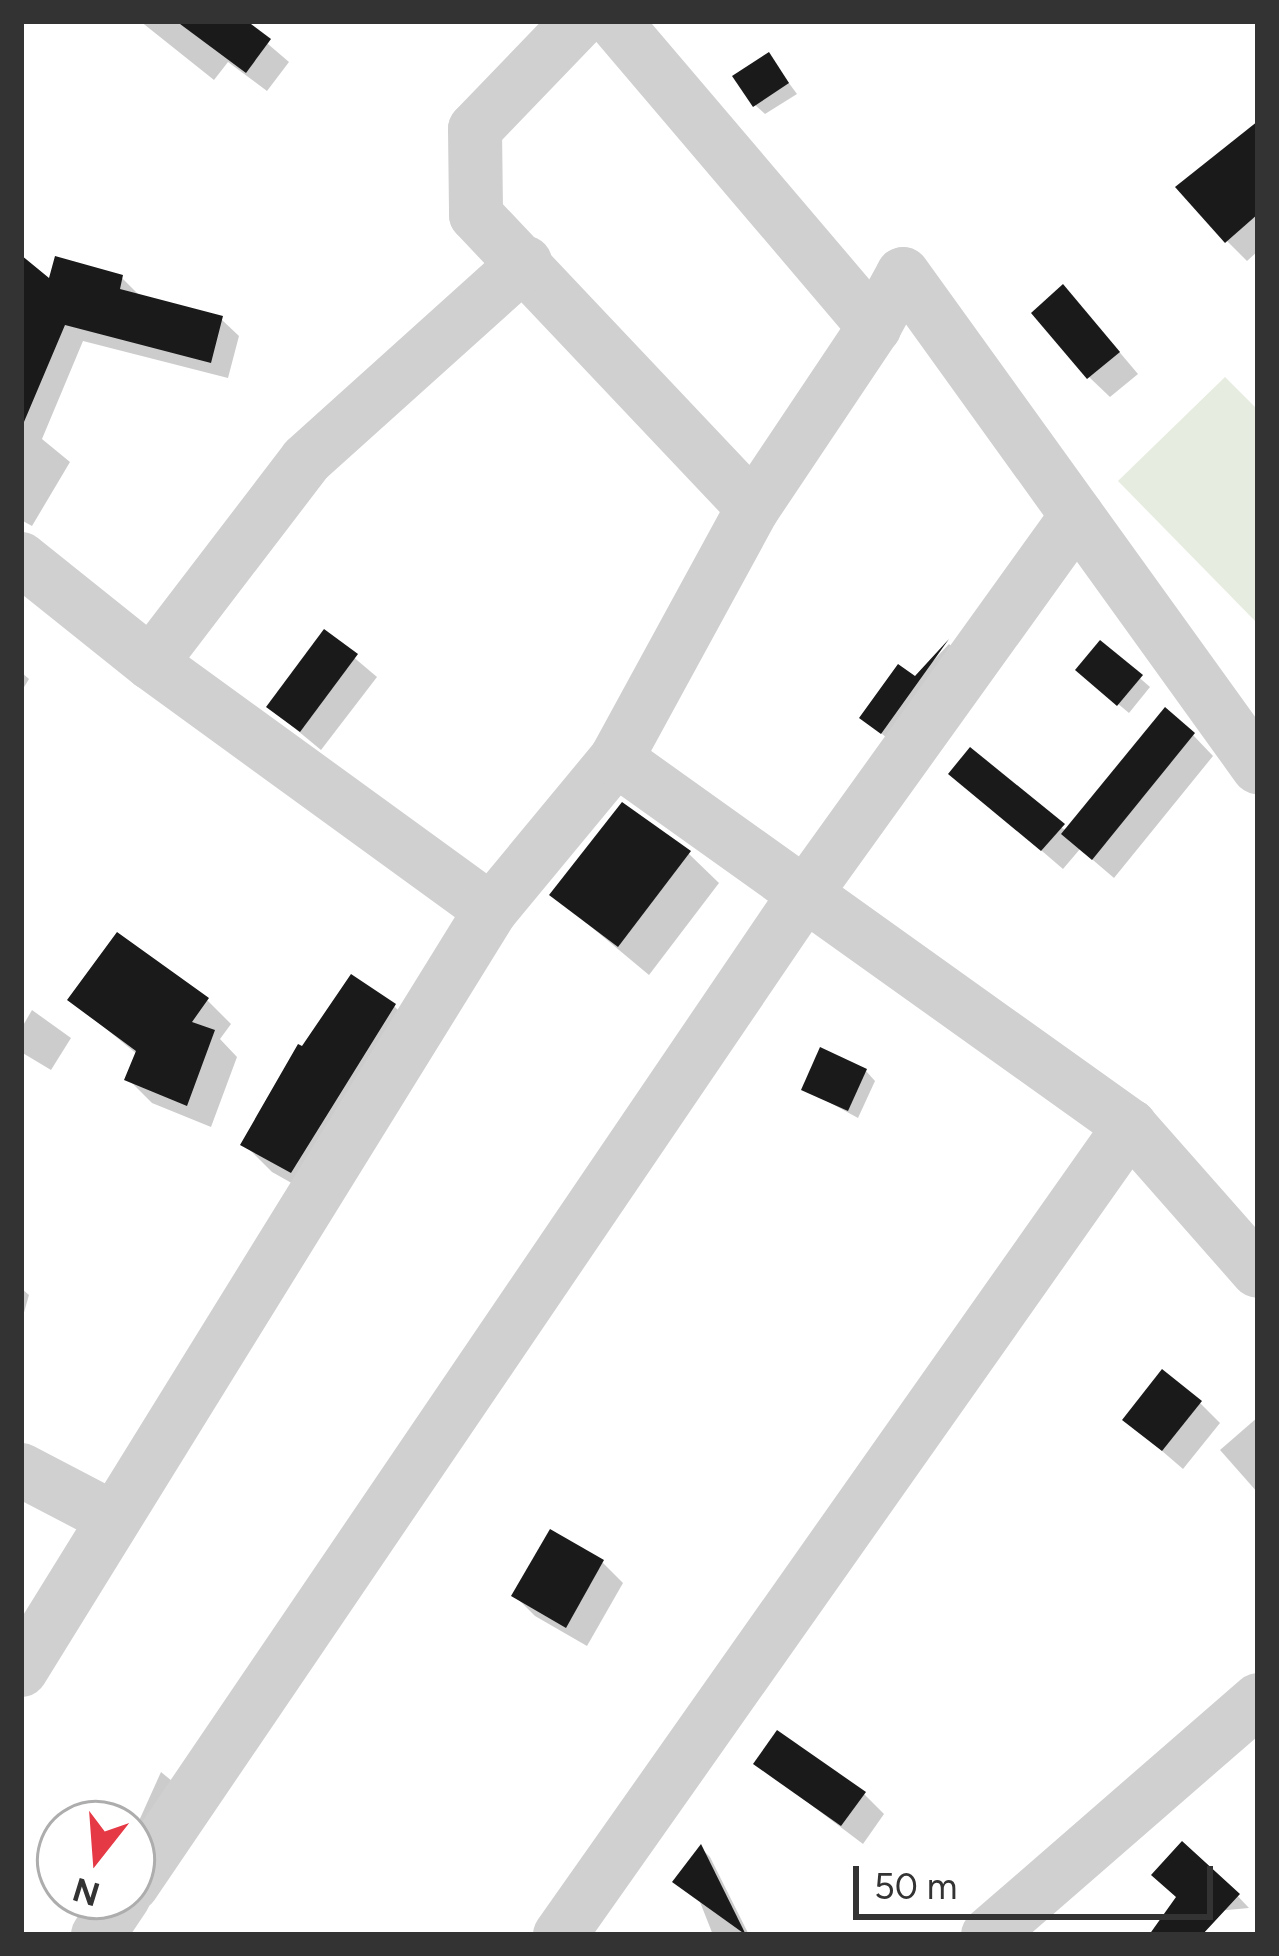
<!DOCTYPE html>
<style>
body{margin:0}
#map{position:relative;width:1279px;height:1956px;overflow:hidden;background:#fff;font-family:Figtree,sans-serif}
div>[style]{position:absolute}
.green>*{inset:0;background:#e6ecdf}
.shadow>*{inset:0;background:#0003}
.building>*{inset:0;background:#1a1a1a}
.minor>*{height:54px;margin:-27px;padding:0 27px;transform-origin:27px;border-radius:27px;background:#d0d0d0}
span{translate:-50% -50%;white-space:nowrap;text-align:center;line-height:1.15;-webkit-text-stroke:12px #fff;paint-order:stroke}
.frame{position:absolute;inset:0;border:24px solid #333;pointer-events:none}
.north{position:absolute;left:36px;top:1800px;width:120px;height:120px;box-sizing:border-box;background:#fff;border:3px solid #adadad;border-radius:50%;rotate:197deg;font-size:33px;font-weight:700;line-height:48px;text-align:center;color:#333}
.north::after{content:'';display:block;margin:auto;width:42px;height:54px;background:#e63946;clip-path:polygon(50% 0,100% 100%,50% 72%,0 100%)}
.scale{position:absolute;left:853px;top:1866px;width:360px;height:54px;box-sizing:border-box;border:6px solid #333;border-top:0;padding-left:15px;font-size:36px;line-height:42px;white-space:nowrap;color:#333;-webkit-text-stroke:9px #fff;paint-order:stroke}
</style>
<div id="map">
<div class="green">
<i style="clip-path:polygon(1225px 377px,1258px 410px,1258px 624px,1118px 481px)"></i>
</div>
<div class="shadow">
<i style="clip-path:polygon(140px 21px,241px 21px,289px 62px,267px 91px,228px 62px,214px 80px)"></i>
<i style="clip-path:polygon(769px 56px,797px 94px,765px 114px,755px 105px)"></i>
<i style="clip-path:polygon(1258px 123px,1258px 251px,1247px 261px,1227px 241px)"></i>
<i style="clip-path:polygon(21px 259px,51px 283px,122px 278px,141px 297px,221px 319px,239px 336px,228px 378px,83px 341px,42px 439px,70px 462px,32px 526px,21px 520px)"></i>
<i style="clip-path:polygon(1083px 309px,1138px 374px,1110px 397px,1089px 377px)"></i>
<i style="clip-path:polygon(325px 633px,377px 677px,321px 750px,269px 707px)"></i>
<i style="clip-path:polygon(949px 644px,965px 659px,900px 749px,863px 718px,915px 680px)"></i>
<i style="clip-path:polygon(1101px 644px,1150px 687px,1129px 713px,1088px 679px)"></i>
<i style="clip-path:polygon(21px 672px,29px 679px,21px 692px)"></i>
<i style="clip-path:polygon(1193px 735px,1213px 756px,1114px 878px,1080px 849px,1063px 869px,952px 774px,1068px 831px)"></i>
<i style="clip-path:polygon(622px 806px,689px 854px,719px 883px,649px 975px,553px 895px)"></i>
<i style="clip-path:polygon(71px 1000px,207px 1000px,231px 1024px,220px 1039px,237px 1057px,211px 1127px,152px 1103px,128px 1079px,138px 1055px)"></i>
<i style="clip-path:polygon(394px 1006px,422px 1034px,320px 1199px,272px 1172px,244px 1144px)"></i>
<i style="clip-path:polygon(32px 1010px,71px 1038px,51px 1070px,21px 1052px,21px 1029px)"></i>
<i style="clip-path:polygon(866px 1071px,875px 1081px,858px 1118px,805px 1089px)"></i>
<i style="clip-path:polygon(21px 1288px,29px 1295px,21px 1323px)"></i>
<i style="clip-path:polygon(1200px 1403px,1220px 1423px,1183px 1469px,1126px 1420px)"></i>
<i style="clip-path:polygon(1258px 1417px,1258px 1493px,1220px 1450px)"></i>
<i style="clip-path:polygon(551px 1533px,603px 1563px,623px 1583px,587px 1646px,535px 1616px,515px 1596px)"></i>
<i style="clip-path:polygon(757px 1764px,864px 1794px,884px 1814px,863px 1844px)"></i>
<i style="clip-path:polygon(161px 1772px,189px 1795px,157px 1842px,138px 1823px)"></i>
<i style="clip-path:polygon(701px 1848px,710px 1857px,749px 1935px,713px 1935px,700px 1902px)"></i>
<i style="clip-path:polygon(1232px 1890px,1249px 1908px,1195px 1913px)"></i>
</div>
<div class="building">
<i style="clip-path:polygon(176px 21px,247px 21px,271px 39px,246px 73px)"></i>
<i style="clip-path:polygon(769px 52px,789px 83px,753px 107px,732px 76px)"></i>
<i style="clip-path:polygon(1258px 121px,1258px 214px,1225px 243px,1175px 187px)"></i>
<i style="clip-path:polygon(21px 255px,49px 278px,55px 256px,123px 275px,120px 289px,223px 316px,211px 363px,65px 325px,21px 429px)"></i>
<i style="clip-path:polygon(1063px 284px,1120px 352px,1087px 379px,1031px 313px)"></i>
<i style="clip-path:polygon(324px 629px,358px 654px,300px 732px,266px 707px)"></i>
<i style="clip-path:polygon(949px 639px,881px 734px,859px 718px,898px 664px,915px 676px)"></i>
<i style="clip-path:polygon(1100px 640px,1143px 675px,1117px 706px,1075px 670px)"></i>
<i style="clip-path:polygon(1165px 707px,1195px 733px,1092px 860px,1061px 834px)"></i>
<i style="clip-path:polygon(970px 747px,1065px 824px,1041px 851px,948px 774px)"></i>
<i style="clip-path:polygon(622px 802px,691px 851px,618px 947px,549px 895px)"></i>
<i style="clip-path:polygon(117px 932px,209px 998px,192px 1022px,215px 1030px,187px 1106px,124px 1080px,136px 1051px,67px 1000px)"></i>
<i style="clip-path:polygon(351px 974px,396px 1004px,291px 1173px,240px 1145px,298px 1044px,302px 1046px)"></i>
<i style="clip-path:polygon(820px 1047px,867px 1069px,848px 1111px,801px 1090px)"></i>
<i style="clip-path:polygon(1162px 1369px,1202px 1401px,1162px 1451px,1122px 1420px)"></i>
<i style="clip-path:polygon(550px 1529px,604px 1560px,566px 1628px,511px 1596px)"></i>
<i style="clip-path:polygon(777px 1730px,866px 1792px,841px 1826px,753px 1764px)"></i>
<i style="clip-path:polygon(1182px 1841px,1240px 1894px,1202px 1935px,1149px 1935px,1176px 1897px,1151px 1875px)"></i>
<i style="clip-path:polygon(701px 1844px,746px 1935px,672px 1882px)"></i>
</div>
<div class="minor">
<i style="left:579px;top:21px;width:150px;rotate:133.9deg"></i>
<i style="left:475px;top:129px;width:86px;rotate:89.3deg"></i>
<i style="left:476px;top:215px;width:403px;rotate:46.6deg"></i>
<i style="left:614px;top:21px;width:402px;rotate:49.6deg"></i>
<i style="left:21px;top:559px;width:166px;rotate:38.7deg"></i>
<i style="left:151px;top:663px;width:420px;rotate:36deg"></i>
<i style="left:151px;top:663px;width:255px;rotate:-52.6deg"></i>
<i style="left:306px;top:460px;width:295px;rotate:-42deg"></i>
<i style="left:616px;top:759px;width:632px;rotate:35.53deg"></i>
<i style="left:1130px;top:1126px;width:193px;rotate:48.6deg"></i>
<i style="left:21px;top:1470px;width:102px;rotate:27.6deg"></i>
<i style="left:21px;top:1670px;width:894px;rotate:-58.27deg"></i>
<i style="left:491px;top:910px;width:196px;rotate:-50.4deg"></i>
<i style="left:616px;top:759px;width:286px;rotate:-61.4deg"></i>
<i style="left:753px;top:508px;width:218px;rotate:-56.2deg"></i>
<i style="left:874px;top:327px;width:60px;rotate:-61.3deg"></i>
<i style="left:903px;top:274px;width:608px;rotate:54.24deg"></i>
<i style="left:132px;top:1885px;width:1198px;rotate:-55.82deg"></i>
<i style="left:805px;top:894px;width:466px;rotate:-54.3deg"></i>
<i style="left:98px;top:1935px;width:47px;rotate:-56.3deg"></i>
<i style="left:560px;top:1935px;width:990px;rotate:-54.83deg"></i>
<i style="left:988px;top:1935px;width:358px;rotate:-41deg"></i>
</div>
<div class="frame"></div>
<div class="north">N</div>
<div class="scale">50 m</div>
</div>
